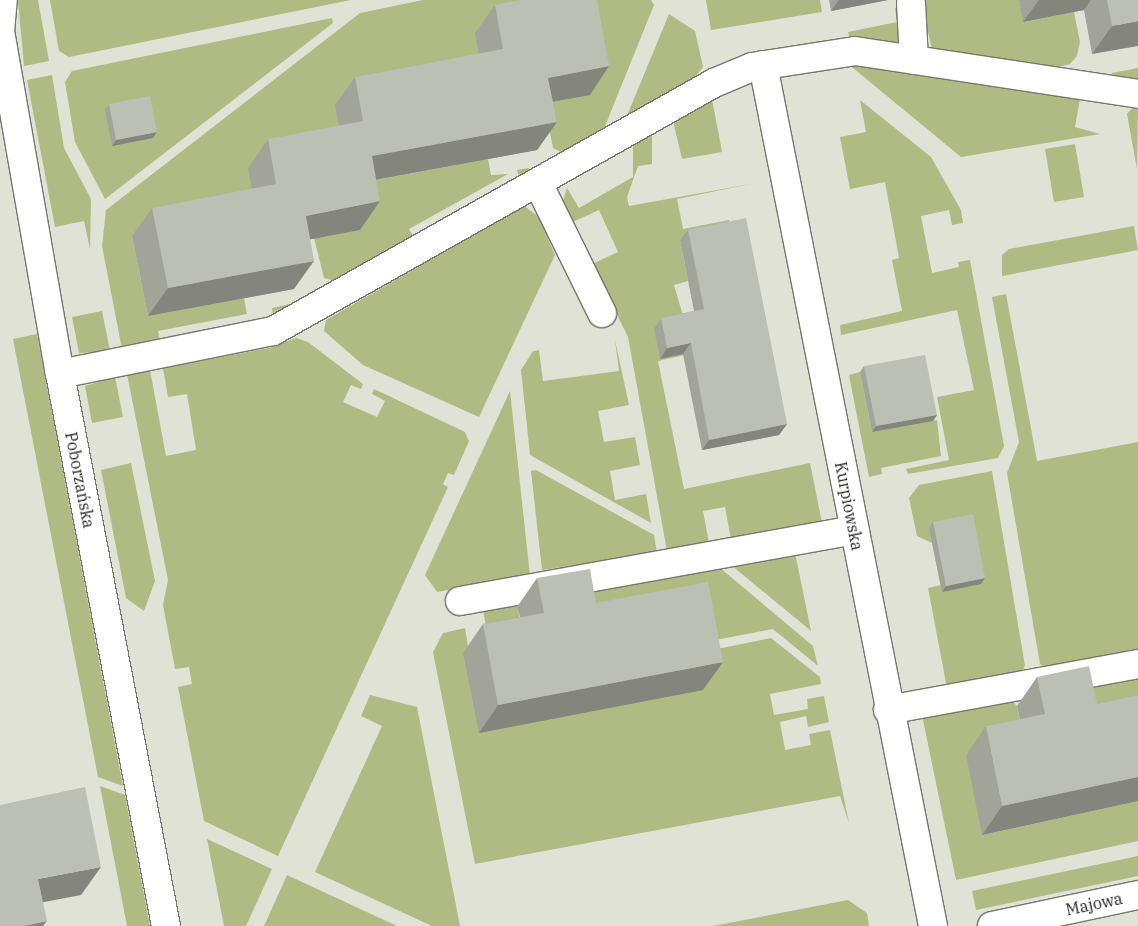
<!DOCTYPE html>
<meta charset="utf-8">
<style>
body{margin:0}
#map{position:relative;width:1138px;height:926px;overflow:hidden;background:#dfe2d5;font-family:"IBM Plex Serif",serif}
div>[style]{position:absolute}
.green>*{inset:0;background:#b0bb84}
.roads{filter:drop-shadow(1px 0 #75786c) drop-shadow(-1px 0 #75786c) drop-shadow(0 1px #75786c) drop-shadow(0 -1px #75786c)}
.pedestrian>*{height:28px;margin:-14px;padding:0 14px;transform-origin:14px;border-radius:14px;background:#fff}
.minor>*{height:28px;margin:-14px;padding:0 14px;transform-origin:14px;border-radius:14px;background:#fff}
.wall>*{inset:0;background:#a2a49a}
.shaded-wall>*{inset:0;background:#84867d}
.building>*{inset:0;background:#bcbfb3}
span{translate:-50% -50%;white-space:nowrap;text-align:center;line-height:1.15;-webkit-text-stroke:4.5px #fff;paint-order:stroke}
.street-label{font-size:16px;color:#232420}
</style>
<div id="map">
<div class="green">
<i style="clip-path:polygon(18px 0,38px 0,49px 61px,24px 66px)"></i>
<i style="clip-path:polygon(50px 0,351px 0,69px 57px,59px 51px)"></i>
<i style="clip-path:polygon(423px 0,651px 0,654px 5px,603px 131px,563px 153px,553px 148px,544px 103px,483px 77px,343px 150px,256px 213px,132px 236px,148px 316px,244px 298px,247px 314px,158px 331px,160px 342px,122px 349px,102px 246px,106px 210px,360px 13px)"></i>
<i style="clip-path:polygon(706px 0,820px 0,822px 12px,711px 30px)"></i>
<i style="clip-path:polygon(921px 0,1019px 0,1024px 22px,1074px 12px,1080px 42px,1077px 56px,1070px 64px,1054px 68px,932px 49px)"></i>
<i style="clip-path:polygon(902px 6px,898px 44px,849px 36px,848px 32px,897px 22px,895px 8px)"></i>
<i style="clip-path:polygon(669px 14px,695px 31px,703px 67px,692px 81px,626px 118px)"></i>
<i style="clip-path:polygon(332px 18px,333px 23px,105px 199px,75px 142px,65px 82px,72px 71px)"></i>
<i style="clip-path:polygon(847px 63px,1080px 99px,1075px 127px,1100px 134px,961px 157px)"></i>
<i style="clip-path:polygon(1138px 68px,1138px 80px,1114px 77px,1112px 73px)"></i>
<i style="clip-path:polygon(52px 75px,64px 148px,91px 199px,90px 249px,84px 221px,55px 227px,27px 80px)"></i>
<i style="clip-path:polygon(712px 99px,722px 152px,682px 159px,673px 121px)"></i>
<i style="clip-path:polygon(860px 100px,931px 157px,961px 210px,963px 223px,952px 225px,949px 210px,921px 216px,932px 273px,959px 267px,958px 262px,970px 260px,1004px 446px,998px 458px,908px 474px,906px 469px,949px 460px,937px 397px,974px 390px,957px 310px,841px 335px,840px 325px,902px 311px,892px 260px,899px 258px,885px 182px,850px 189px,840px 137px,866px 132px)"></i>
<i style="clip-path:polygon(1133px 107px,1138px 108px,1137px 169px,1127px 114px)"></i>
<i style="clip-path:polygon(652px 133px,652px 164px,638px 166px,627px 197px,629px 206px,756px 183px,677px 199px,683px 229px,729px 220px,731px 230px,680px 240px,688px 281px,674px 285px,694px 353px,658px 361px,684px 489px,810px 463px,822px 523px,731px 539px,725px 507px,703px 511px,709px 543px,667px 551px,628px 337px,592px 264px,618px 252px,599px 210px,573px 222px,563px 201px,567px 188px,579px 208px,633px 177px,633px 144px)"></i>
<i style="clip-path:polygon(1075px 144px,1084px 197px,1054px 202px,1045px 149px)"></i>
<i style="clip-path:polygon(488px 159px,491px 175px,508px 174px,409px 229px,414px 238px,336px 281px,324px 278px,314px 238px,350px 185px)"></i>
<i style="clip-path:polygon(529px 168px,528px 172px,422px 233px,519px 176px,517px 170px)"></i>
<i style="clip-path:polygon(524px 206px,539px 217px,555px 255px,479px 417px,363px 365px,324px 331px,326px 320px)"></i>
<i style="clip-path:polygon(1134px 226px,1138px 250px,1002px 276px,1002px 255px,1009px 249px)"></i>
<i style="clip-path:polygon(1006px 294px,1037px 461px,1138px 442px,1138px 653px,1048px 670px,1040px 664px,1007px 473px,1019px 442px,992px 297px)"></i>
<i style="clip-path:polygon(290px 304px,285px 314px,261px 323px,170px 340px,169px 336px,273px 317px,272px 308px)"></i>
<i style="clip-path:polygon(102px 311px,110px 351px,79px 353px,72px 317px)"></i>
<i style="clip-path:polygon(37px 334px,123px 786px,98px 777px,13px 339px)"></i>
<i style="clip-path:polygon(296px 338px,308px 342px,363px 384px,361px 389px,351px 385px,343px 402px,377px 417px,385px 401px,372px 394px,374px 389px,465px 432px,469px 441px,454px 475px,448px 473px,443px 484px,448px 487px,278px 856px,204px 821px,178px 687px,192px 684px,189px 667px,175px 669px,163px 605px,168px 580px,127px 374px,150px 370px,166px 456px,196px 450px,187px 394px,168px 397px,163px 368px,269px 348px)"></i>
<i style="clip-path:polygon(615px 340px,629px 405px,598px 411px,604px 442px,635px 437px,640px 465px,610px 471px,615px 500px,646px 494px,651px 523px,530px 455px,521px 370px,533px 351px,539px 350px,543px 381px,619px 371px)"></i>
<i style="clip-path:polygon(860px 372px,872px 432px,937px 420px,941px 456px,881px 468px,882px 474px,869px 477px,849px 375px)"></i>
<i style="clip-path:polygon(115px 377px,123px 417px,92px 423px,85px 386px)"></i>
<i style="clip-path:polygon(510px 391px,530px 576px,437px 592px,425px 575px)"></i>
<i style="clip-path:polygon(131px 463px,155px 581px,144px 611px,126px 598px,101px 470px)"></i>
<i style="clip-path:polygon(536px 470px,654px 535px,657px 553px,542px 570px,531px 471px)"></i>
<i style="clip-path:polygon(992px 471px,1025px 666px,1019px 675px,947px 688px,928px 588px,941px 585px,942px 592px,929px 528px,932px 543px,917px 536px,909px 498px,919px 485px)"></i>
<i style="clip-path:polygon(795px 553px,811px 631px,731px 565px)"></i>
<i style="clip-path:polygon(719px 567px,813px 646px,818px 666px,773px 629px,694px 644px,588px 622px,582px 592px)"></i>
<i style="clip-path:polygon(517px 605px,524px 641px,490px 648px,483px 610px)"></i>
<i style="clip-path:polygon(465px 628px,469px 652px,697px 653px,771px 638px,820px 677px,821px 684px,770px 694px,774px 715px,808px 709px,807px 699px,824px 696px,829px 722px,808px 727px,806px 716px,780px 722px,785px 750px,811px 745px,809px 734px,830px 730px,849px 823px,840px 796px,475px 864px,433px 652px,443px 633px)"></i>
<i style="clip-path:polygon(1138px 675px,1138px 719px,1077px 732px,1071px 687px)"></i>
<i style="clip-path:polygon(370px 695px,417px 707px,460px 926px,432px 926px,315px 872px,382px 726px,361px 716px)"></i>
<i style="clip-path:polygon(1010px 699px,1017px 706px,1025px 742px,983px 835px,1138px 801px,1138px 841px,956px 880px,922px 715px)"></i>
<i style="clip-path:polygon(100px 786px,125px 795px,150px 926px,127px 926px)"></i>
<i style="clip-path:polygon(207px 839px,272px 869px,246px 926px,224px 926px)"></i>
<i style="clip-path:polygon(1138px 856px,1138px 876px,976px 910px,972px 891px)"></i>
<i style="clip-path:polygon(287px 875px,397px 926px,264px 926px)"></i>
<i style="clip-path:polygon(848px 900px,867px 913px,869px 926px,713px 926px)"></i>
</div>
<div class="roads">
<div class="pedestrian">
<i style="left:911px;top:3px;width:57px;rotate:87deg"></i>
</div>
<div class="minor">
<i style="left:0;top:31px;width:348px;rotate:80.1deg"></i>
<i style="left:60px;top:374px;width:562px;rotate:79.13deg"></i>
<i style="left:0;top:32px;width:32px;rotate:-85deg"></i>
<i style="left:763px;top:65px;width:878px;rotate:78.83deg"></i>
<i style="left:538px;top:183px;width:145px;rotate:63.8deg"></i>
<i style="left:60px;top:374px;width:217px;rotate:-11.4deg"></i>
<i style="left:273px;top:331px;width:506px;rotate:-29.35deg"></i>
<i style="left:714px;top:83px;width:41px;rotate:-22.8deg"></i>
<i style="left:752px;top:67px;width:104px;rotate:-8.8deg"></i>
<i style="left:855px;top:51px;width:286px;rotate:8.6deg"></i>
<i style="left:460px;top:601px;width:399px;rotate:-10.2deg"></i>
<i style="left:888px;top:710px;width:254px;rotate:-10.4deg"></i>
<i style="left:992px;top:926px;width:149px;rotate:-12deg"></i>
</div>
</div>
<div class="wall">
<i style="clip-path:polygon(829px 0,888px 0,831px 11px)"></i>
<i style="clip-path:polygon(1019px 0,1138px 0,1092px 54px,1084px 10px,1023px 22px)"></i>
<i style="clip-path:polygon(495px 5px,590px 95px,553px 102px,557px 122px,537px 150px,376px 180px,380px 201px,360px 230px,310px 239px,294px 289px,148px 316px,132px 236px,152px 208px,252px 189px,248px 168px,268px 139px,339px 126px,335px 105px,355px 77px,479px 54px,475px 33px)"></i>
<i style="clip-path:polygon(109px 104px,153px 138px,112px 146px,105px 110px)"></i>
<i style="clip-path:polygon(688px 230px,787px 424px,779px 435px,702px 450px,683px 354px,660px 359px,654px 329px,661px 318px,694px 311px,680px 240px)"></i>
<i style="clip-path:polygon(864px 366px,937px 415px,933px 421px,872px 432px,860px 372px)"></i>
<i style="clip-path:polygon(933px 522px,985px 578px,981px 584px,942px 592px,929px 528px)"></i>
<i style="clip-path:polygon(537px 578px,596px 603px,703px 690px,479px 733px,463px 653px,483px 624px,520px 617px,517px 607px)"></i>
<i style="clip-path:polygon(1037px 677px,1097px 704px,1138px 695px,1138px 801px,982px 835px,966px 755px,986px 726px,1020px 719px,1017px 706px)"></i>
</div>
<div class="shaded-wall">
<i style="clip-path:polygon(839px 0,888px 0,831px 11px)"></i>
<i style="clip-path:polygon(1039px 0,1091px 0,1084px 10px,1023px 22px)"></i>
<i style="clip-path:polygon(1138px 21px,1138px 46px,1092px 54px,1112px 26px)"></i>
<i style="clip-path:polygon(609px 66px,590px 95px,528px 106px,548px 78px)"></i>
<i style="clip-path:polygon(557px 122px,537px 150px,352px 184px,372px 156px)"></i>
<i style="clip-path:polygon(157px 132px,153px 138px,112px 146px,116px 140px)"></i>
<i style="clip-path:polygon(380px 201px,360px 230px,286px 244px,306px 216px)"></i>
<i style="clip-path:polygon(314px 261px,294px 289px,148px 316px,168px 288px)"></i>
<i style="clip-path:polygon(691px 343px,683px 354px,660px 359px,667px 348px)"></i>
<i style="clip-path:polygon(937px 415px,933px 421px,872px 432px,876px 426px)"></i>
<i style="clip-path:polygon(787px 424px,779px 435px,702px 450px,709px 440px)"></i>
<i style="clip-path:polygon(985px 578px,981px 584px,942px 592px,946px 586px)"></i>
<i style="clip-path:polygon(723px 662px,703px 690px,479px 733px,498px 705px)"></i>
<i style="clip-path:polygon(1138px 777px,1138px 801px,982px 835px,1002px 806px)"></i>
<i style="clip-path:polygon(101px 867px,81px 895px,18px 907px,38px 879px)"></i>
<i style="clip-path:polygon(47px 921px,43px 926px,23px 926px)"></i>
</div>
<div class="building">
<i style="clip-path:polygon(520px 0,597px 0,609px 66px,548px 78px,557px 122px,372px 156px,380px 201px,306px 216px,314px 261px,168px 288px,152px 208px,276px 184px,268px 139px,363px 121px,355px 77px,503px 49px,495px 5px)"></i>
<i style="clip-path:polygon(1107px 0,1138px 0,1138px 21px,1112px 26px)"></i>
<i style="clip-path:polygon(150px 96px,157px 132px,116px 140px,109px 104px)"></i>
<i style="clip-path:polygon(746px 218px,787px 424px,709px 440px,691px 343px,667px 348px,661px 318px,704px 309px,688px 230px)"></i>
<i style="clip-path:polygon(925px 355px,937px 415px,876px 426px,864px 366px)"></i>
<i style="clip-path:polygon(973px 514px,985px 578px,946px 586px,933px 522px)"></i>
<i style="clip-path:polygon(590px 569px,596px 603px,708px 582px,723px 662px,498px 705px,483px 624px,544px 613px,537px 578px)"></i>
<i style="clip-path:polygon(1089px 666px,1097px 704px,1138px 695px,1138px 777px,1002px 806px,986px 726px,1045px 714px,1037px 677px)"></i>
<i style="clip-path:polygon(85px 787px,101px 867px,38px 879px,47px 921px,23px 926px,0 926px,0 805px)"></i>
</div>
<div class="street-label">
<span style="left:80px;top:480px;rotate:79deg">Poborzańska</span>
<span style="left:849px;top:506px;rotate:79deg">Kurpiowska</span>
<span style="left:1094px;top:904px;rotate:-12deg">Majowa</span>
</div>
</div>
